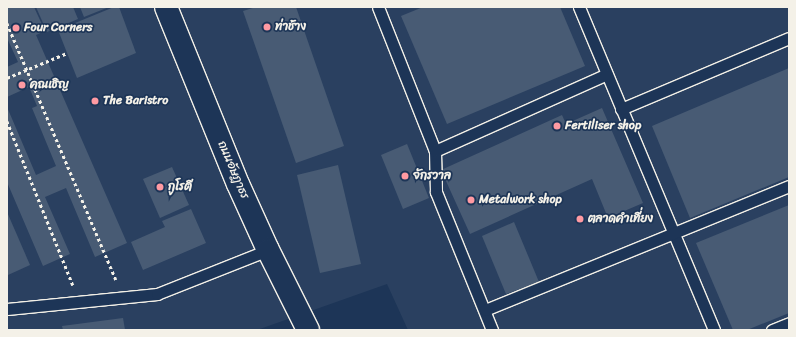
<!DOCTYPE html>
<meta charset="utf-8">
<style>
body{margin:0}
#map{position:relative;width:796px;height:337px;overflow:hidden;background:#1d3557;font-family:Sriracha,"Playpen Sans Thai",sans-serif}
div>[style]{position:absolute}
.built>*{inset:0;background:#2a4060}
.building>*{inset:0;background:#485b74}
.path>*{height:2.5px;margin-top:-1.25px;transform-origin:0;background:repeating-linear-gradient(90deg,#f4f1e8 0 3px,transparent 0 6px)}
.roads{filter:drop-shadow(1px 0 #f4f1e8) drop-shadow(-1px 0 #f4f1e8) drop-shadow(0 1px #f4f1e8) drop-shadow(0 -1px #f4f1e8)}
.service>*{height:11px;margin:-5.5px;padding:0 5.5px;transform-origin:5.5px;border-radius:5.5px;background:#1d3557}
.tertiary>*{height:22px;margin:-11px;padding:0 11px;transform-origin:11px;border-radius:11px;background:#1d3557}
.dots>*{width:11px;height:11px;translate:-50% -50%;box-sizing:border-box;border:2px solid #1d3557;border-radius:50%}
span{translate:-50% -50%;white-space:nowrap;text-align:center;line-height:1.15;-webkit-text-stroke:3.5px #1d3557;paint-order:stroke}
.poi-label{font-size:12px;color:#f4f1e8;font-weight:700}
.left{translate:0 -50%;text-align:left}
.street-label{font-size:12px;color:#f4f1e8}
.frame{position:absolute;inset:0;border:8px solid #f4f1e8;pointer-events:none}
</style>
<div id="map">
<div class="built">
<i style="clip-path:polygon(7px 7px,789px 7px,789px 330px,408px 330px,387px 284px,257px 330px,7px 330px)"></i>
</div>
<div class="building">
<i style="clip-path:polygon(7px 7px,34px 7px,45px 31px,36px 35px,127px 243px,95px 257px,66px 188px,45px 197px,70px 254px,43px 266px,7px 182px,7px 107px,36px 175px,56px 166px,32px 108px,37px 106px,29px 87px,7px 97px,7px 67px,18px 62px,7px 38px)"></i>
<i style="clip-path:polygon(36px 7px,73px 7px,78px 19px,47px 32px)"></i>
<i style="clip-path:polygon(80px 7px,109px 7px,84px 17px)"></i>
<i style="clip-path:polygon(114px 7px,119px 7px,136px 53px,77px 78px,58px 30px)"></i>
<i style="clip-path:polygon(256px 7px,296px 7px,344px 146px,296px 163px,243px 11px)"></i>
<i style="clip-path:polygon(423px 7px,560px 7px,585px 66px,447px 124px,401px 16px)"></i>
<i style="clip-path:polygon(789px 68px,789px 177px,690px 218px,652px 126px)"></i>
<i style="clip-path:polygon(602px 108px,643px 203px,608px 218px,592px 179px,470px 234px,441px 170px,562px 115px,566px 124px)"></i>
<i style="clip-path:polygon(407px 144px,429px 198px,403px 209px,381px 155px)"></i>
<i style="clip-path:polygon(338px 165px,361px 264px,320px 273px,297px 175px)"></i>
<i style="clip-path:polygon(172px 167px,189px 205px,160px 218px,143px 179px)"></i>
<i style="clip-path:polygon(789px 205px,789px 313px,747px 330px,733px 330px,696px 243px)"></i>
<i style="clip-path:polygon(191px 209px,206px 243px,143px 270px,131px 242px,165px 227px,162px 221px)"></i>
<i style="clip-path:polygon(7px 212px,30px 265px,8px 275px,7px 274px)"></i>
<i style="clip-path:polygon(514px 222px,539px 282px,506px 294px,482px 236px)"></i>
<i style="clip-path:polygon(123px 318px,125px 330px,63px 330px,62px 326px)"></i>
</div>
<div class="path">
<i style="left:7px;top:23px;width:279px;rotate:67deg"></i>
<i style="left:7px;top:78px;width:65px;rotate:-22.6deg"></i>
<i style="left:7px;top:121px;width:177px;rotate:68.1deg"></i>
</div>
<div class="roads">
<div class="service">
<i style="left:378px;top:7px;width:155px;rotate:68.4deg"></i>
<i style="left:435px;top:151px;width:41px;rotate:88.6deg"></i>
<i style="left:436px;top:192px;width:149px;rotate:67.9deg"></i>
<i style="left:579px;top:7px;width:350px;rotate:67.3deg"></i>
<i style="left:621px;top:109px;width:182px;rotate:-22.9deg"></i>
<i style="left:435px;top:151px;width:188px;rotate:-24.1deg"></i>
<i style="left:7px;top:309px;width:151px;rotate:-5.7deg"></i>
<i style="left:157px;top:294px;width:119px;rotate:-21.6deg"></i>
<i style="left:485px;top:310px;width:328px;rotate:-22.2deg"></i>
<i style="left:772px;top:330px;width:18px;rotate:-22deg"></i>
</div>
<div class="tertiary">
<i style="left:166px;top:7px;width:191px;rotate:67.9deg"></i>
<i style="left:238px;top:184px;width:72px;rotate:65.6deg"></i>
<i style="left:268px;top:250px;width:89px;rotate:63.4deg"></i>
</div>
</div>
<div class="dots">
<i style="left:267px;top:27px;background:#ff9aa2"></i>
<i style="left:16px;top:28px;background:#ff9aa2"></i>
<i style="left:22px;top:85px;background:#ff9aa2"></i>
<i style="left:95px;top:101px;background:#ff9aa2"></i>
<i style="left:557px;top:126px;background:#ff9aa2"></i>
<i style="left:405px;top:176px;background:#ff9aa2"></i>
<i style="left:160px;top:187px;background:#ff9aa2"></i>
<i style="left:471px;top:200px;background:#ff9aa2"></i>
<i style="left:580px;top:219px;background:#ff9aa2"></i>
</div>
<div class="poi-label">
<span class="left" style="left:275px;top:27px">ท่าช้าง</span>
<span class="left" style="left:24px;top:28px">Four Corners</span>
<span class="left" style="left:30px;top:85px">คณเชิญ</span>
<span class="left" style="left:103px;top:101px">The Baristro</span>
<span class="left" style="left:565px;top:126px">Fertiliser shop</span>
<span class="left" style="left:413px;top:176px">จักรวาล</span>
<span class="left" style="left:168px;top:187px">กูโรตี</span>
<span class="left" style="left:479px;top:200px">Metalwork shop</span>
<span class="left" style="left:588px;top:219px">ตลาดคำเที่ยง</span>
</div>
<div class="street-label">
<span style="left:233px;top:170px;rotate:67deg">ถนนอัษฎาธร</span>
</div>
<div class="frame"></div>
</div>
